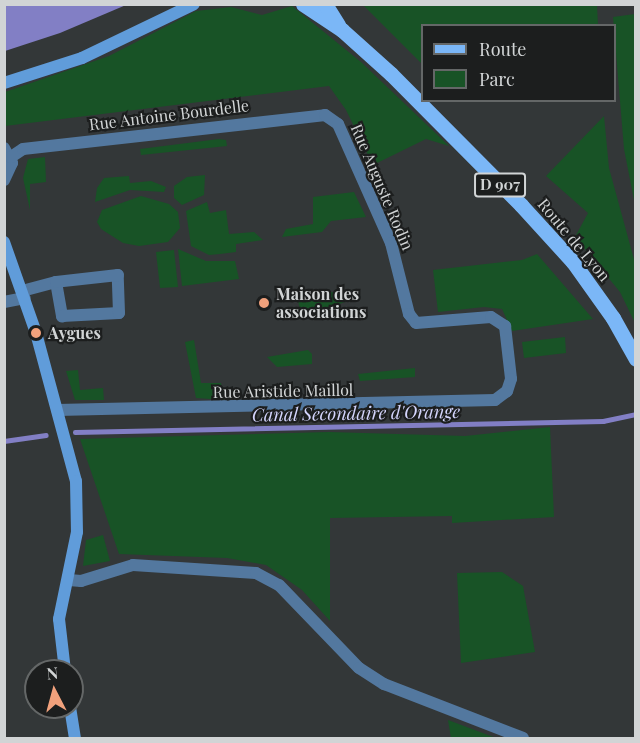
<!DOCTYPE html>
<style>
body{margin:0}
#map{position:relative;width:640px;height:743px;overflow:hidden;background:#333738;font-family:"Playfair Display",serif}
div>[style]{position:absolute}
.green>*{inset:0;background:#185326}
.water>*{inset:0;background:#827fc5}
.stream>*{height:4.5px;margin:-2.25px;padding:0 2.25px;transform-origin:2.25px;border-radius:2.25px;background:#827fc5}
.street>*{height:12px;margin:-6px;padding:0 6px;transform-origin:6px;border-radius:6px;background:#53789f}
.secondary>*{height:12px;margin:-6px;padding:0 6px;transform-origin:6px;border-radius:6px;background:#609cda}
.primary>*{height:15px;margin:-7.5px;padding:0 7.5px;transform-origin:7.5px;border-radius:7.5px;background:#7bb7f7}
.dots>*{width:16px;height:16px;translate:-50% -50%;box-sizing:border-box;border:3px solid #1c1e1e;border-radius:50%}
span{translate:-50% -50%;white-space:nowrap;text-align:center;line-height:1.15;-webkit-text-stroke:4.5px #1c1e1e;paint-order:stroke}
.shield-label span{padding:2px 4px;background:#1c1e1e;border:2px solid;border-radius:4px;-webkit-text-stroke-width:0}
.shield-label{font-size:15px;color:#d1d4d5;font-weight:700}
.street-label{font-size:16px;color:#d1d4d5}
.poi-label{font-size:16px;color:#d1d4d5;font-weight:700}
.left{translate:0 -50%;text-align:left}
.water-label{font-size:18px;color:#d4d5fc;font-style:italic}
.frame{position:absolute;inset:0;border:6px solid #d1d4d5;pointer-events:none}
.legend{position:absolute;left:421px;top:24px;width:195px;height:78px;box-sizing:border-box;background:#1c1e1e;border:2px solid #646767;margin:0;padding:8px 10px;list-style:none;font-size:18px;color:#d1d4d5}
.legend li{display:flex;align-items:center;gap:12px;height:30px}
.legend b{width:30px;border:2px solid #646767}
.north{position:absolute;left:24px;top:659px;width:60px;height:60px;box-sizing:border-box;background:#1c1e1e;border:2px solid #646767;border-radius:50%;rotate:354deg;font-size:16px;font-weight:700;line-height:24px;text-align:center;color:#d1d4d5}
.north::after{content:'';display:block;margin:auto;width:21px;height:27px;background:#f1a17c;clip-path:polygon(50% 0,100% 100%,50% 72%,0 100%)}
</style>
<div id="map">
<div class="green">
<i style="clip-path:polygon(363px 5px,597px 5px,598px 25px,422px 26px,422px 64px)"></i>
<i style="clip-path:polygon(292px 6px,361px 62px,449px 146px,426px 139px,373px 165px,346px 110px,329px 86px,5px 126px,5px 92px,109px 56px,196px 11px,231px 7px,262px 15px)"></i>
<i style="clip-path:polygon(635px 14px,636px 14px,635px 205px,624px 149px,613px 17px)"></i>
<i style="clip-path:polygon(604px 116px,609px 168px,635px 263px,635px 323px,620px 292px,575px 237px,588px 213px,546px 176px)"></i>
<i style="clip-path:polygon(219px 139px,226px 140px,227px 146px,141px 155px,140px 149px)"></i>
<i style="clip-path:polygon(45px 157px,46px 182px,30px 184px,30px 210px,23px 178px,28px 159px)"></i>
<i style="clip-path:polygon(205px 175px,204px 195px,182px 205px,174px 198px,174px 186px,187px 177px)"></i>
<i style="clip-path:polygon(129px 176px,130px 183px,151px 181px,166px 187px,164px 192px,130px 190px,95px 202px,97px 188px,104px 178px)"></i>
<i style="clip-path:polygon(354px 192px,366px 217px,331px 221px,322px 232px,282px 237px,286px 229px,313px 224px,313px 197px)"></i>
<i style="clip-path:polygon(141px 196px,169px 204px,178px 212px,180px 228px,168px 242px,139px 246px,123px 243px,101px 229px,97px 222px,102px 210px)"></i>
<i style="clip-path:polygon(207px 202px,210px 213px,226px 210px,229px 234px,254px 232px,263px 240px,236px 244px,236px 252px,220px 254px,209px 255px,191px 246px,186px 211px)"></i>
<i style="clip-path:polygon(178px 249px,206px 261px,235px 261px,239px 279px,182px 286px)"></i>
<i style="clip-path:polygon(174px 250px,178px 287px,160px 288px,156px 252px)"></i>
<i style="clip-path:polygon(537px 254px,593px 319px,512px 331px,502px 309px,484px 307px,438px 312px,433px 270px,522px 260px)"></i>
<i style="clip-path:polygon(352px 290px,352px 299px,302px 319px,297px 296px)"></i>
<i style="clip-path:polygon(565px 337px,566px 353px,524px 358px,522px 342px)"></i>
<i style="clip-path:polygon(194px 340px,201px 383px,221px 383px,224px 400px,196px 398px,185px 342px)"></i>
<i style="clip-path:polygon(308px 350px,312px 354px,312px 364px,277px 367px,267px 357px)"></i>
<i style="clip-path:polygon(415px 368px,415px 377px,360px 381px,358px 374px)"></i>
<i style="clip-path:polygon(78px 370px,80px 390px,103px 388px,104px 400px,75px 400px,66px 371px)"></i>
<i style="clip-path:polygon(550px 427px,554px 517px,452px 523px,452px 516px,330px 518px,330px 621px,302px 590px,266px 565px,227px 558px,119px 554px,80px 439px,329px 432px,465px 436px)"></i>
<i style="clip-path:polygon(103px 535px,110px 561px,83px 566px,86px 540px)"></i>
<i style="clip-path:polygon(502px 572px,523px 586px,535px 652px,461px 663px,457px 573px)"></i>
<i style="clip-path:polygon(448px 720px,496px 738px,451px 738px)"></i>
</div>
<div class="water">
<i style="clip-path:polygon(126px 5px,60px 33px,5px 51px,5px 6px)"></i>
</div>
<div class="stream">
<i style="left:75px;top:432px;width:528px;rotate:-1.19deg"></i>
<i style="left:603px;top:421px;width:34px;rotate:-12deg"></i>
<i style="left:4px;top:441px;width:42px;rotate:-8.1deg"></i>
</div>
<div class="street">
<i style="left:4px;top:148px;width:17px;rotate:62deg"></i>
<i style="left:12px;top:163px;width:19px;rotate:115deg"></i>
<i style="left:11px;top:157px;width:14px;rotate:-34deg"></i>
<i style="left:23px;top:149px;width:304px;rotate:-6.4deg"></i>
<i style="left:325px;top:115px;width:16px;rotate:35deg"></i>
<i style="left:338px;top:124px;width:130px;rotate:66deg"></i>
<i style="left:391px;top:243px;width:73px;rotate:75.8deg"></i>
<i style="left:409px;top:314px;width:11px;rotate:52deg"></i>
<i style="left:416px;top:323px;width:75px;rotate:-4.6deg"></i>
<i style="left:491px;top:317px;width:17px;rotate:33deg"></i>
<i style="left:505px;top:326px;width:53px;rotate:83.5deg"></i>
<i style="left:511px;top:379px;width:13px;rotate:108deg"></i>
<i style="left:507px;top:391px;width:15px;rotate:143deg"></i>
<i style="left:495px;top:400px;width:438px;rotate:178.7deg"></i>
<i style="left:22px;top:291px;width:35px;rotate:-15deg"></i>
<i style="left:56px;top:282px;width:35px;rotate:80deg"></i>
<i style="left:62px;top:316px;width:57px;rotate:-3deg"></i>
<i style="left:119px;top:313px;width:38px;rotate:-92deg"></i>
<i style="left:118px;top:275px;width:62px;rotate:173.6deg"></i>
<i style="left:4px;top:302px;width:21px;rotate:-11deg"></i>
<i style="left:69px;top:580px;width:12px;rotate:5deg"></i>
<i style="left:81px;top:581px;width:54px;rotate:-17.1deg"></i>
<i style="left:133px;top:565px;width:123px;rotate:3.7deg"></i>
<i style="left:256px;top:573px;width:26px;rotate:28deg"></i>
<i style="left:279px;top:585px;width:115px;rotate:46.1deg"></i>
<i style="left:359px;top:668px;width:30px;rotate:33deg"></i>
<i style="left:384px;top:684px;width:149px;rotate:21.2deg"></i>
</div>
<div class="secondary">
<i style="left:4px;top:83px;width:82px;rotate:-17.8deg"></i>
<i style="left:82px;top:58px;width:124px;rotate:-25.7deg"></i>
<i style="left:4px;top:242px;width:96px;rotate:70.6deg"></i>
<i style="left:36px;top:333px;width:153px;rotate:74.9deg"></i>
<i style="left:76px;top:481px;width:51px;rotate:88.9deg"></i>
<i style="left:77px;top:532px;width:89px;rotate:101.7deg"></i>
<i style="left:59px;top:619px;width:52px;rotate:83.4deg"></i>
<i style="left:70px;top:707px;width:31px;rotate:81deg"></i>
</div>
<div class="primary">
<i style="left:303px;top:4px;width:47px;rotate:33.7deg"></i>
<i style="left:342px;top:30px;width:66px;rotate:41.9deg"></i>
<i style="left:391px;top:74px;width:185px;rotate:45.2deg"></i>
<i style="left:521px;top:205px;width:77px;rotate:47.6deg"></i>
<i style="left:573px;top:262px;width:69px;rotate:54.5deg"></i>
<i style="left:613px;top:318px;width:47px;rotate:60.7deg"></i>
<i style="left:325px;top:4px;width:25px;rotate:58deg"></i>
</div>
<div class="dots">
<i style="left:264px;top:303px;background:#f1a17c"></i>
<i style="left:36px;top:333px;background:#f1a17c"></i>
</div>
<div class="shield-label">
<span style="left:500px;top:185px">D 907</span>
</div>
<div class="street-label">
<span style="left:169px;top:115px;rotate:-7deg">Rue Antoine Bourdelle</span>
<span style="left:382px;top:187px;rotate:67deg">Rue Auguste Rodin</span>
<span style="left:574px;top:240px;rotate:50deg">Route de Lyon</span>
<span style="left:283px;top:391px;rotate:-1deg">Rue Aristide Maillol</span>
</div>
<div class="poi-label">
<span class="left" style="left:276px;top:303px">Maison des<br>associations</span>
<span class="left" style="left:48px;top:333px">Aygues</span>
</div>
<div class="water-label">
<span style="left:356px;top:413px;rotate:-1deg">Canal Secondaire d'Orange</span>
</div>
<div class="frame"></div>
<ul class="legend">
<li><b style="height:8px;background:#7bb7f7"></b>Route</li>
<li><b style="height:16px;background:#185326"></b>Parc</li>
</ul>
<div class="north">N</div>
</div>
